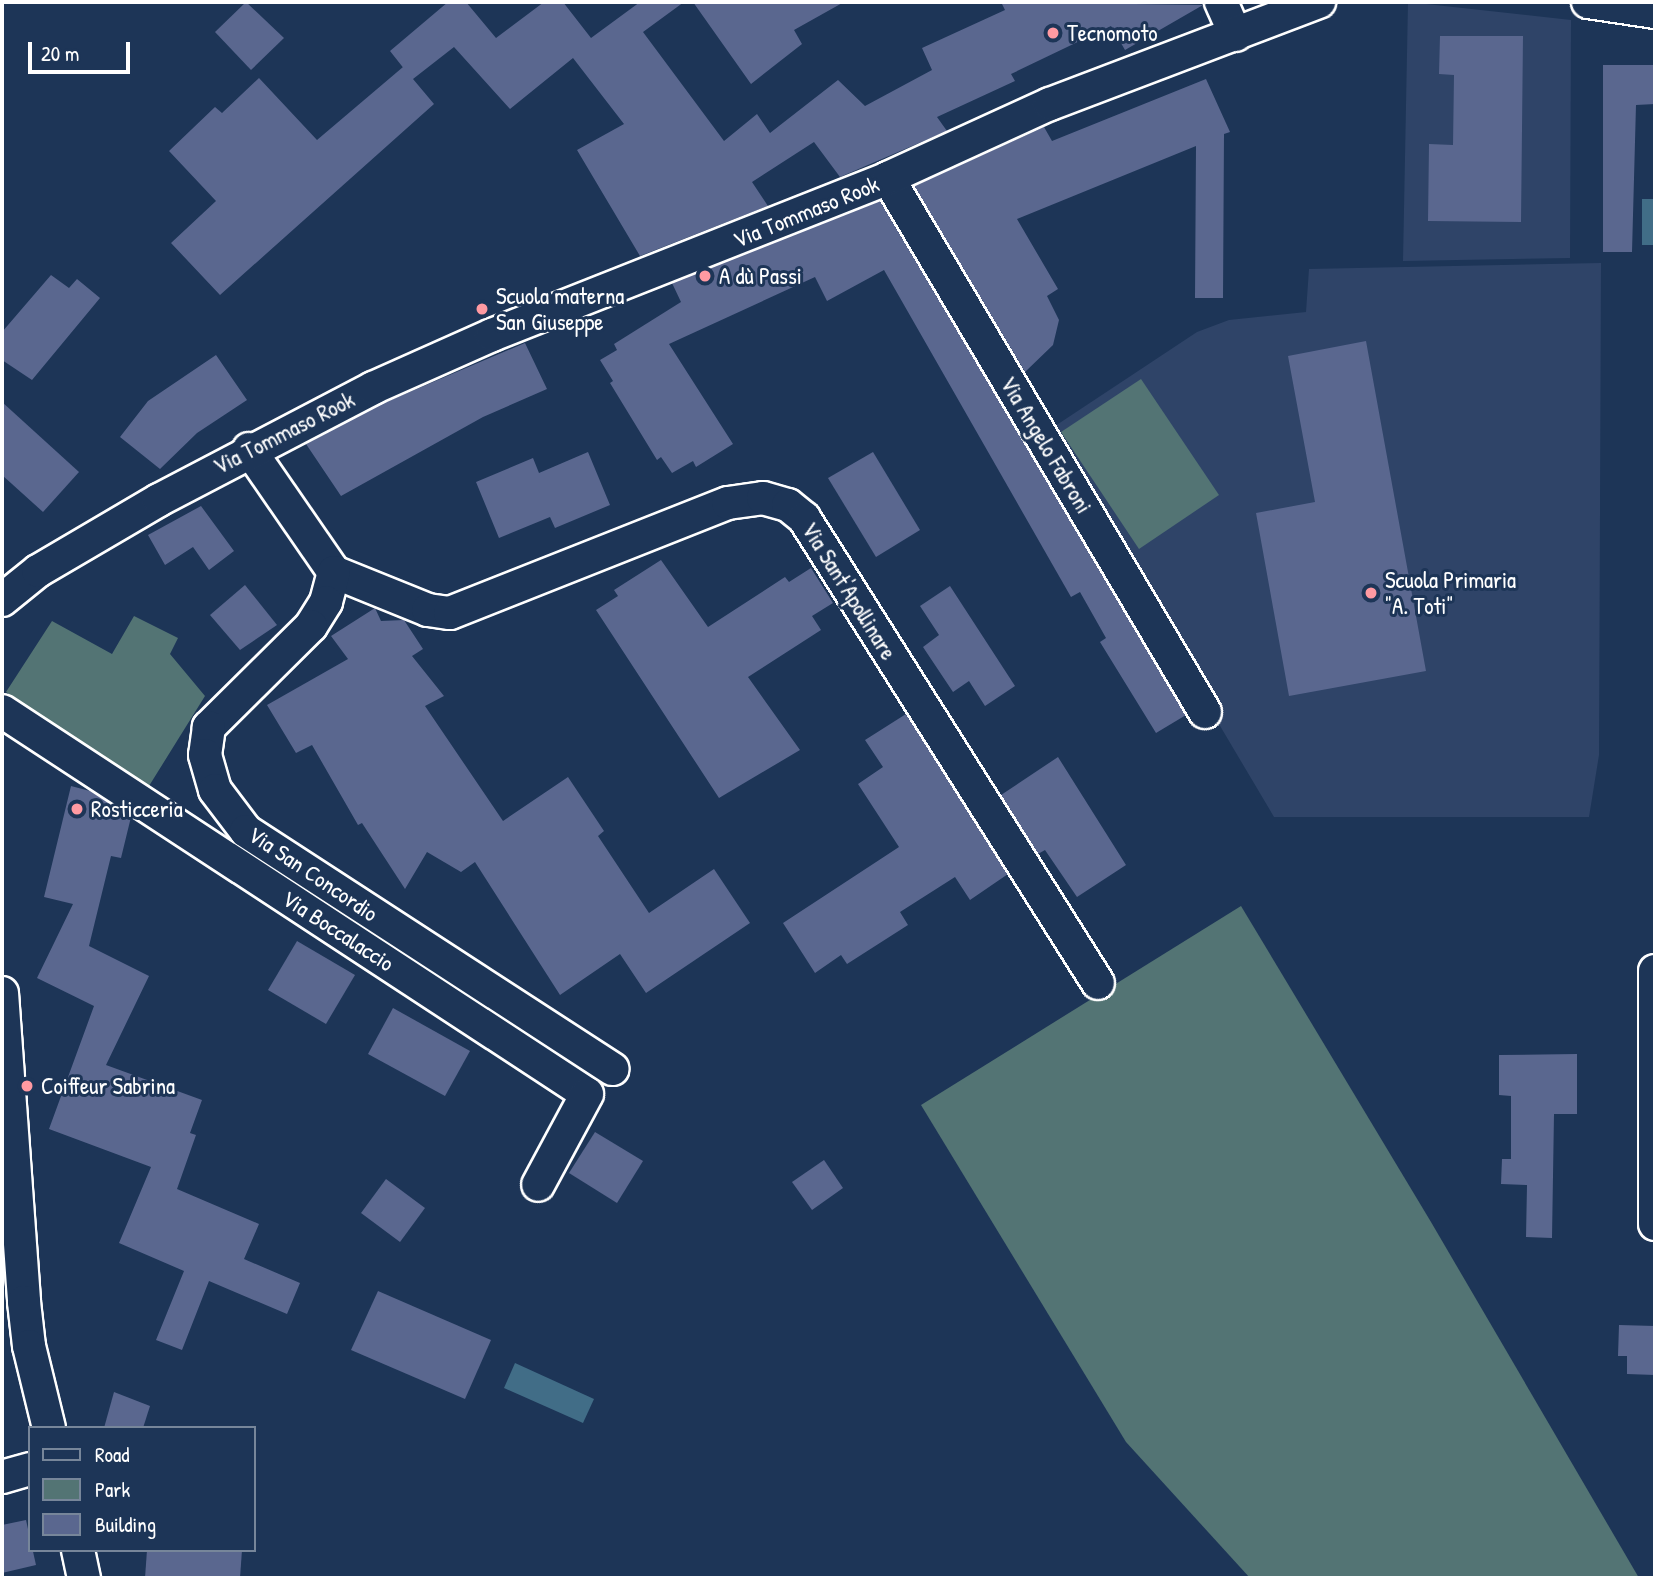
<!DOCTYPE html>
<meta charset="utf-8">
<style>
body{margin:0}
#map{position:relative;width:1657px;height:1580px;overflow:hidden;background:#1d3557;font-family:"Patrick Hand",sans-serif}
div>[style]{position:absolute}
.built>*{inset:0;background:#2f4468}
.green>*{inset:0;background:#537474}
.water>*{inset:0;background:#416d87}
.building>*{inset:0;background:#5a678f}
.roads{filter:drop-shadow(2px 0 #fff) drop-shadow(-2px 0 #fff) drop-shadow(0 2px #fff) drop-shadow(0 -2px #fff)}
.minor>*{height:32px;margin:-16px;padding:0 16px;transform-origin:16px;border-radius:16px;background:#1d3557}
.dots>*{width:19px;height:19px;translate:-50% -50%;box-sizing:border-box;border:4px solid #1d3557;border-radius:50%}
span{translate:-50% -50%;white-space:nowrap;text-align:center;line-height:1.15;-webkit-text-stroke:6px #1d3557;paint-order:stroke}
.poi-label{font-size:23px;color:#fff}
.left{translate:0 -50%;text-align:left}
.street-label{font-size:23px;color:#fff}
.frame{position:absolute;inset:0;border:4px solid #fff;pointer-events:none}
.legend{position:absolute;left:28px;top:1426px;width:228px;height:126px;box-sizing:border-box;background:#1d3557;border:2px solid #77869a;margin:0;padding:9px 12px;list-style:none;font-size:21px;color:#fff}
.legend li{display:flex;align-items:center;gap:14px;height:35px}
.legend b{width:35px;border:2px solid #77869a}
.scale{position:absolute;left:28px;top:42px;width:102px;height:32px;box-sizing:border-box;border:4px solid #fff;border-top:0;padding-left:9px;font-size:21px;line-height:24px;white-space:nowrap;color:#fff;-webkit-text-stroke:5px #1d3557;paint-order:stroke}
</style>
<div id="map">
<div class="built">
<i style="clip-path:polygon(1408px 2px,1571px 20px,1570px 258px,1403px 261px)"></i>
<i style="clip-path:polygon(1601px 263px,1599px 755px,1589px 817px,1274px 817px,1046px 432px,1197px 332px,1229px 320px,1306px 312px,1309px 269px)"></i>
</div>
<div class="green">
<i style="clip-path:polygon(1141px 379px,1219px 495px,1139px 549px,1061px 432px)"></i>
<i style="clip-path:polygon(134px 616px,178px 638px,170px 654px,205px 696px,149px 786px,6px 692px,52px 621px,112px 654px)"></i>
<i style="clip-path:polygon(1241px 906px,1431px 1222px,1639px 1578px,1250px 1578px,1126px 1442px,921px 1105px)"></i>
</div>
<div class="water">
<i style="clip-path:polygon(1642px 199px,1655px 199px,1655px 245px,1642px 245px)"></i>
<i style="clip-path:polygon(515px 1363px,594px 1399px,583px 1423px,504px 1388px)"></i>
</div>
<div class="building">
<i style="clip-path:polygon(246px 2px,284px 38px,251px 70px,215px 32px)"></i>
<i style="clip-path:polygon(448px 2px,466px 2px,496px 38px,544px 2px,563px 2px,591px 38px,640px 2px,684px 2px,643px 32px,724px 141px,757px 114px,770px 133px,838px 80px,865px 106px,932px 70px,922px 48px,1005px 10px,1001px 2px,1203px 5px,1125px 50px,1111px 26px,1011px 74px,1015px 81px,937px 117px,947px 131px,840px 177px,814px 142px,752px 182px,768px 206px,640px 256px,577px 150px,624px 124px,573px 58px,510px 109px,454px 47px,413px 79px,434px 104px,220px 295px,171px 243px,216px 201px,169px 151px,215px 107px,222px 113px,259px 78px,317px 140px,403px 67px,405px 70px,390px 51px)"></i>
<i style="clip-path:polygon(693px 2px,844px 2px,794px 30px,802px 44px,751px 84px)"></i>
<i style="clip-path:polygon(1440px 36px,1523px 36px,1521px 222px,1428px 221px,1429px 144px,1453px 145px,1454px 75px,1439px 74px)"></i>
<i style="clip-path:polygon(1603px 65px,1655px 65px,1655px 104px,1636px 105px,1632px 252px,1603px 252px)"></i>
<i style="clip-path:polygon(1206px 79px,1230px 132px,1224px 134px,1223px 298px,1195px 298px,1196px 146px,1017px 219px,1058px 289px,1047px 296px,1059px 320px,1053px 345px,1025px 372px,914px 186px,1044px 127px,1052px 141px)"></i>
<i style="clip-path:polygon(880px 201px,1186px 715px,1156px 733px,1100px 642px,1106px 638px,1080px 592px,1071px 597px,884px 270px,827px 301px,815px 277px,669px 344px,733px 444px,696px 467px,693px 461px,672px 473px,661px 457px,657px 460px,610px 383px,613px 381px,600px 360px,617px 350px,614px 344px,681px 302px,672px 283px)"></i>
<i style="clip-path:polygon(51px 275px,69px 288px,77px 279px,100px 298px,32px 380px,2px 360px,2px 332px)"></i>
<i style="clip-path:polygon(1366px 341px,1426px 671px,1289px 696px,1256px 513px,1315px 502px,1288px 356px)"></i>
<i style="clip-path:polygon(525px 343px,547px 389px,483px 417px,341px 496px,306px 444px,379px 405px)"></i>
<i style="clip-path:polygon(216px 355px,247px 400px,197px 433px,160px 469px,120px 437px,148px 401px)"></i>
<i style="clip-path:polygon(2px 402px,79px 472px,43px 512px,2px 475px)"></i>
<i style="clip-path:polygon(588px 452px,610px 505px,555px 528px,550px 517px,499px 538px,476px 482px,533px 458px,539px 473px)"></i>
<i style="clip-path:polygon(873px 452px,920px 530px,876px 557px,828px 478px)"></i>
<i style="clip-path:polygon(201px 506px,234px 551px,209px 570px,193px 547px,165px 565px,148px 535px)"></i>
<i style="clip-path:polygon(661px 560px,708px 627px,785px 577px,789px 582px,811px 568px,833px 603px,812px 616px,821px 630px,748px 677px,800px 750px,719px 798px,596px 610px,618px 596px,614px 590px)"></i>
<i style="clip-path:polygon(245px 585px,277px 625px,240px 650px,210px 615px)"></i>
<i style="clip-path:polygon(950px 586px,1015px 686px,985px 706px,969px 681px,953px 692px,923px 647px,939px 635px,920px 606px)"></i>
<i style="clip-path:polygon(375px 608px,381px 621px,404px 620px,423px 649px,412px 656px,444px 696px,425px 706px,503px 821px,568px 777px,604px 831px,598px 836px,649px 913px,714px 869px,750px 923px,646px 993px,620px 954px,560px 995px,475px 862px,461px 872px,427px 852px,405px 889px,362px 823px,358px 825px,312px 745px,296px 753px,267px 705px,348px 659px,331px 636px)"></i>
<i style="clip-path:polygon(906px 714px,1008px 874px,970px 900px,955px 877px,900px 912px,908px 925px,847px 964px,841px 955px,815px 973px,783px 923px,899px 847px,858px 784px,883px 767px,865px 740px)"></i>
<i style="clip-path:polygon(1058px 757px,1126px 865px,1077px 897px,1045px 850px,1038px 854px,1001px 795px)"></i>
<i style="clip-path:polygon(71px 786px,90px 791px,131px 817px,121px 858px,111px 856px,89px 946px,149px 976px,106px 1065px,202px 1100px,190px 1133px,196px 1135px,177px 1189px,259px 1224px,244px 1259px,300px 1283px,287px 1314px,209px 1281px,182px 1350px,156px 1340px,184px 1271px,119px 1243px,151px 1167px,49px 1129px,94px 1006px,37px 978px,73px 904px,44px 897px)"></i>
<i style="clip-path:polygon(297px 941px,355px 975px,326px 1024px,268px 990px)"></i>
<i style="clip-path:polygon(393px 1008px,470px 1051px,445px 1096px,368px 1054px)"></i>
<i style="clip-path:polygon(1577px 1054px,1577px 1114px,1554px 1114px,1552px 1238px,1526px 1237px,1527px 1185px,1501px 1184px,1502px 1159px,1511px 1159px,1511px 1096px,1499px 1095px,1499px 1055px)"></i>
<i style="clip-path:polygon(595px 1132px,643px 1161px,617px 1203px,569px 1173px)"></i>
<i style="clip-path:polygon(824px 1160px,843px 1188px,812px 1210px,792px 1182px)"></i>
<i style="clip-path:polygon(386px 1179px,425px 1208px,400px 1242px,361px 1213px)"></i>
<i style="clip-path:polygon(378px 1291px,491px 1340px,465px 1399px,351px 1350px)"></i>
<i style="clip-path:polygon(1619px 1325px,1655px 1326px,1655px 1375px,1627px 1374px,1627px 1356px,1618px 1356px)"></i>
<i style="clip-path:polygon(114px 1392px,150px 1406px,143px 1428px,104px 1428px)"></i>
<i style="clip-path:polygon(26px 1520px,36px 1565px,2px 1573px,2px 1525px)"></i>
<i style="clip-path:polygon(147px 1550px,242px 1550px,240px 1578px,145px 1578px)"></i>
</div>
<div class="roads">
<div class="minor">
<i style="left:1221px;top:2px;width:36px;rotate:66deg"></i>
<i style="left:1588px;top:2px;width:68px;rotate:8.5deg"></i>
<i style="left:888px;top:178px;width:621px;rotate:59.31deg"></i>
<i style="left:249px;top:449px;width:150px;rotate:55.4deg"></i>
<i style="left:334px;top:572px;width:101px;rotate:22deg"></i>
<i style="left:428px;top:610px;width:22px;rotate:8deg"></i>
<i style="left:450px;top:613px;width:299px;rotate:-21.6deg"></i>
<i style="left:728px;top:503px;width:35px;rotate:-8deg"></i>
<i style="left:763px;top:498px;width:26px;rotate:16deg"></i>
<i style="left:788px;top:505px;width:21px;rotate:39deg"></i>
<i style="left:804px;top:518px;width:550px;rotate:57.7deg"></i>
<i style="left:334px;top:572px;width:31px;rotate:105deg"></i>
<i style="left:326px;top:602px;width:28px;rotate:122deg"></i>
<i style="left:311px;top:626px;width:144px;rotate:135.3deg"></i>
<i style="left:209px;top:727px;width:28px;rotate:98deg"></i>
<i style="left:205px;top:755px;width:36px;rotate:74deg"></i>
<i style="left:215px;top:790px;width:51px;rotate:52.9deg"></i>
<i style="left:246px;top:831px;width:437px;rotate:33deg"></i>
<i style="left:2px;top:600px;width:46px;rotate:-38.9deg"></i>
<i style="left:38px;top:571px;width:140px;rotate:-30.4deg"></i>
<i style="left:159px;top:500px;width:242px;rotate:-27.6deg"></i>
<i style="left:373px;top:388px;width:130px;rotate:-24deg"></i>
<i style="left:492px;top:335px;width:426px;rotate:-21.6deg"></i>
<i style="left:888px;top:178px;width:178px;rotate:-24.6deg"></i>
<i style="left:1050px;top:104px;width:288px;rotate:-20.8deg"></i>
<i style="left:2px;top:711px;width:699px;rotate:33.21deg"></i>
<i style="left:587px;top:1094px;width:103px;rotate:118.3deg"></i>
<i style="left:1655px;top:971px;width:253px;rotate:90deg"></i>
<i style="left:2px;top:993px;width:310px;rotate:85.9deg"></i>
<i style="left:24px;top:1302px;width:44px;rotate:83.5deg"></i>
<i style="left:29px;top:1346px;width:84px;rotate:76.3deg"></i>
<i style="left:2px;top:1477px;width:29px;rotate:-16deg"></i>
<i style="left:78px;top:1550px;width:29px;rotate:78deg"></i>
</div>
</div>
<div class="dots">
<i style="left:1053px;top:33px;background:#ff9aa2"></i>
<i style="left:705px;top:276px;background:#ff9aa2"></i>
<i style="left:482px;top:309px;background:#ff9aa2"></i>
<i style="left:1371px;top:593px;background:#ff9aa2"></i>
<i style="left:77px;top:809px;background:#ff9aa2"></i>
<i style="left:27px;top:1086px;background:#ff9aa2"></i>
</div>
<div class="poi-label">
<span class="left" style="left:1067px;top:33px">Tecnomoto</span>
<span class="left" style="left:719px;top:276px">A dù Passi</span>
<span class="left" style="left:496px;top:309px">Scuola materna<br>San Giuseppe</span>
<span class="left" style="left:1385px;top:593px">Scuola Primaria<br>"A. Toti"</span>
<span class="left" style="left:91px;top:809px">Rosticceria</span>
<span class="left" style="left:41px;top:1086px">Coiffeur Sabrina</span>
</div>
<div class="street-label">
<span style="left:806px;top:212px;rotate:-22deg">Via Tommaso Rook</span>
<span style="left:284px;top:433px;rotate:-27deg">Via Tommaso Rook</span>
<span style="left:1046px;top:445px;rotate:59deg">Via Angelo Fabroni</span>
<span style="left:849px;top:591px;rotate:58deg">Via Sant'Apollinare</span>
<span style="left:313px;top:874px;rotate:34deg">Via San Concordio</span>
<span style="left:338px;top:931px;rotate:33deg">Via Boccalaccio</span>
</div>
<div class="frame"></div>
<ul class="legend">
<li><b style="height:9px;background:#1d3557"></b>Road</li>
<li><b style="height:19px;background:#537474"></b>Park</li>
<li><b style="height:19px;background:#5a678f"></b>Building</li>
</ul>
<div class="scale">20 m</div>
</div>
